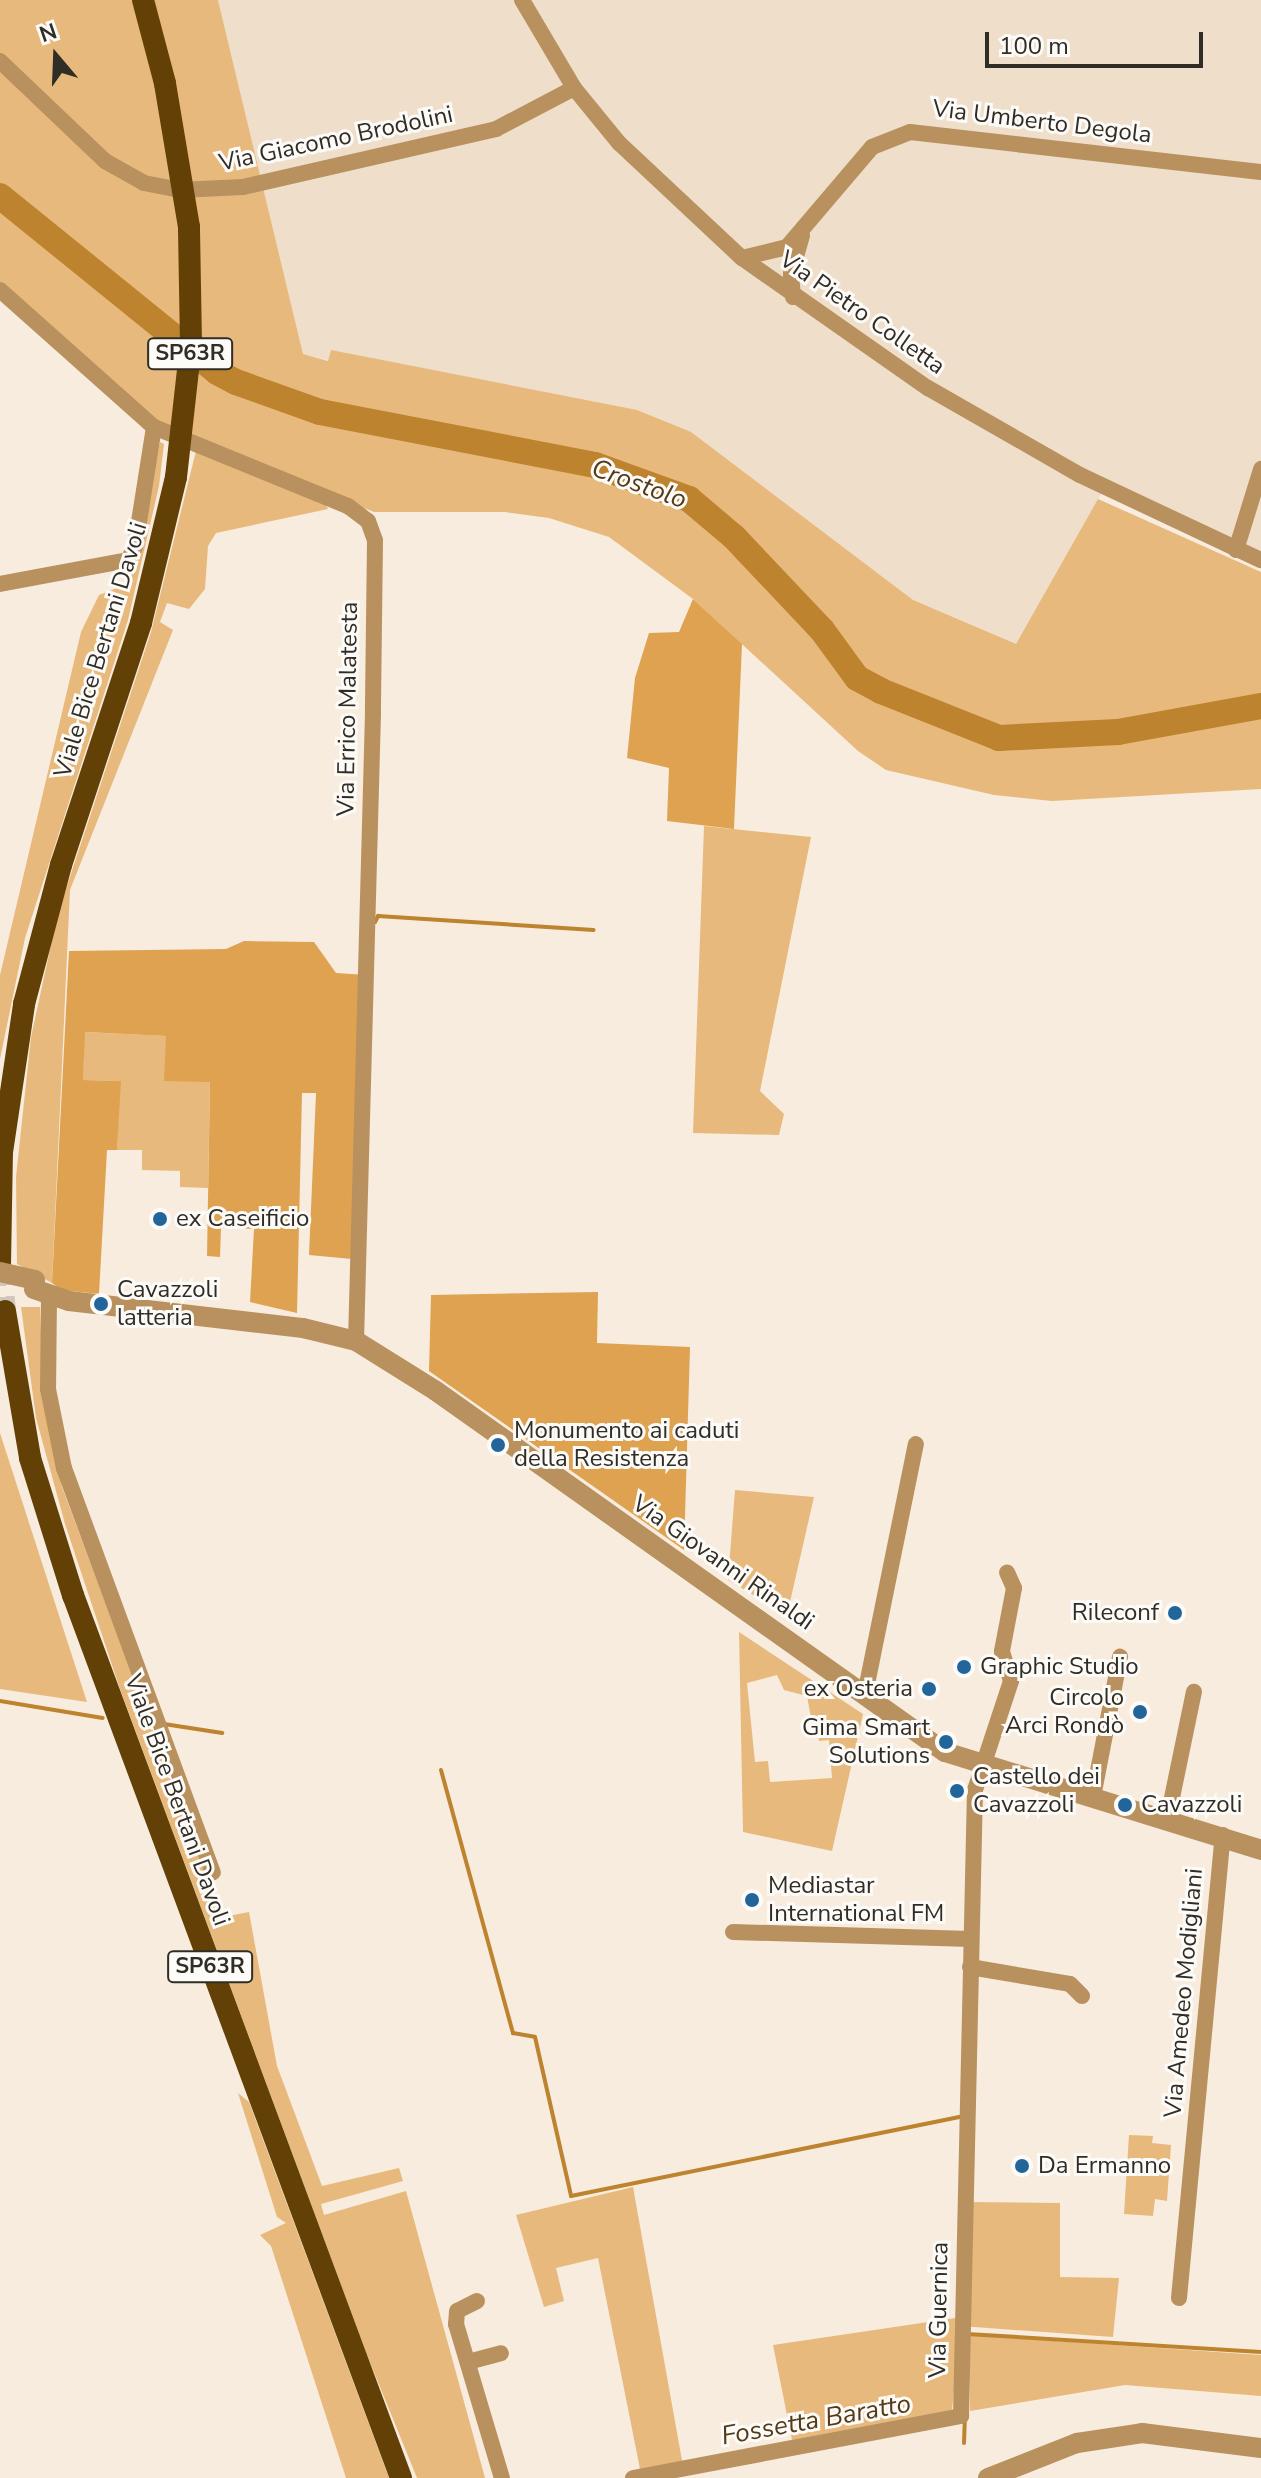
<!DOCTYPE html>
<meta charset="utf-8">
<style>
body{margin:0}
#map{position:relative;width:1261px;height:2478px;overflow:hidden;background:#f8ecde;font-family:"Nunito Sans",sans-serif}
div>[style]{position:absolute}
.built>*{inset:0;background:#efdeca}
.green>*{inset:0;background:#e8b97c}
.forest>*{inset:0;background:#dea251}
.stream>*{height:4px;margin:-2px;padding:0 2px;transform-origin:2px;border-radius:2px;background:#bd832e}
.river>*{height:26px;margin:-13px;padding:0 13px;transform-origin:13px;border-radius:13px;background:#bd832e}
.trunk-tunnel>*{height:22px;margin-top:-11px;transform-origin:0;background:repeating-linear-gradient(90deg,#d0c6b9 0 22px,transparent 0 33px)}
.minor>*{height:16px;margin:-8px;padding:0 8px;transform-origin:8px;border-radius:8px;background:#b8915f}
.tertiary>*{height:20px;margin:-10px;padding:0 10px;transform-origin:10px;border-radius:10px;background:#b8915f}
.trunk>*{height:22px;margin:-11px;padding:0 11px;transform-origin:11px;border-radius:11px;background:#634006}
.tertiary-bridge>*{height:20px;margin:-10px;padding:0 10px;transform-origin:10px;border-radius:10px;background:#b8915f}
.trunk-bridge>*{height:22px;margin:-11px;padding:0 11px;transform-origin:11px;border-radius:11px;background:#634006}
.dots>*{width:22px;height:22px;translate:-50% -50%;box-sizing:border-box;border:4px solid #fdfbf8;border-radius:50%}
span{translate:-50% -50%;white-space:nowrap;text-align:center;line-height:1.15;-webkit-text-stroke:6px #fdfbf8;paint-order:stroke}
.shield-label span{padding:2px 6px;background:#fdfbf8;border:2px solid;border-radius:6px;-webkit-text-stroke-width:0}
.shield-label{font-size:22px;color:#302c26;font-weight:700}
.street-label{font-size:24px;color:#302c26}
.poi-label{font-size:24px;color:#302c26}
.left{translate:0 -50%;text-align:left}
.right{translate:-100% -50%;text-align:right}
.water-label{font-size:26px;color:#533a18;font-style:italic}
.north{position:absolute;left:16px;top:16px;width:80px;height:80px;-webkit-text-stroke:6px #fdfbf8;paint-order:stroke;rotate:341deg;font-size:22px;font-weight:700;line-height:32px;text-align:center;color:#302c26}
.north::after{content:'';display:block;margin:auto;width:28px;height:36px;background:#302c26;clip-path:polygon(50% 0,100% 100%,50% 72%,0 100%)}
.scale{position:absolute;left:985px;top:32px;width:218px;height:36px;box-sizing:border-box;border:4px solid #302c26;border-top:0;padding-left:10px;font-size:24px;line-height:28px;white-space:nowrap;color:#302c26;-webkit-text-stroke:6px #fdfbf8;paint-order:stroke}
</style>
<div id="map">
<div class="built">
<i style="clip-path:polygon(218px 0,1261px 0,1261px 560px,1105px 487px,1016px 645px,939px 613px,840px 596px,663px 442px,303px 354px)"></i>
</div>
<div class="green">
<i style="clip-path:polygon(0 0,218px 0,303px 354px,328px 361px,331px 350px,637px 410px,691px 432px,913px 600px,1016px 644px,1098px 499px,1261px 572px,1261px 789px,1052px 801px,994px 795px,886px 770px,858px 751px,693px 599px,609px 537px,549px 518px,505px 512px,374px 512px,160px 427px,0 288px)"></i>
<i style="clip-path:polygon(160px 442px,164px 444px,159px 486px,128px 620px,25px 938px,0 1059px,0 975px,81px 632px,99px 595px,127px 584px)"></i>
<i style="clip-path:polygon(196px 451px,324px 500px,328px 509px,216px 533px,208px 546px,205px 589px,189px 609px,167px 603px,160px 622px,173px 630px,70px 890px,52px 1283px,17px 1264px,16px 1177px,31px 1037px,58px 913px,151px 632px)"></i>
<i style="clip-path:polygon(704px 826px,811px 837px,760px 1091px,784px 1114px,779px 1135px,693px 1133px)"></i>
<i style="clip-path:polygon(84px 1032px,167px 1036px,210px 1082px,208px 1188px,180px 1187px,180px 1171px,142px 1170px,142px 1150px,117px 1150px,120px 1081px,83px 1080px)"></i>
<i style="clip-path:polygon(21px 1307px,40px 1307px,43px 1385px,62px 1487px,202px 1861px,218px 1918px,249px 1912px,277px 2066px,322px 2186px,399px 2168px,403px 2181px,321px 2204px,324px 2215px,406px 2191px,485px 2478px,417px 2478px,367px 2355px,120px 1689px,65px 1524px,36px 1418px)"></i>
<i style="clip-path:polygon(0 1433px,87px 1702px,0 1689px)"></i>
<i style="clip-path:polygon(735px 1490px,814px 1497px,787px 1615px,728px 1580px)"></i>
<i style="clip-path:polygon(evenodd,739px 1632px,863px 1714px,832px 1851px,743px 1832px,739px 1632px,777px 1675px,784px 1690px,807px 1696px,813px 1729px,818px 1728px,819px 1741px,829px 1740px,832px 1778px,770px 1782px,768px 1761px,755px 1762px,747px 1683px,777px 1675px)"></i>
<i style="clip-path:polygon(238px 2093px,249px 2102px,389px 2478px,346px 2478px,271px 2246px,260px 2235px,286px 2223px,277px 2217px)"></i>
<i style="clip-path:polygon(1129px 2135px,1153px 2136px,1152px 2143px,1171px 2145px,1167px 2201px,1155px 2199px,1153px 2216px,1124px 2214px)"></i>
<i style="clip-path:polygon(633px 2187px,683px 2466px,641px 2474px,598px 2258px,556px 2268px,564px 2301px,544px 2307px,516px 2215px)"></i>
<i style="clip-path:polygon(965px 2202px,1060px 2203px,1060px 2277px,1119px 2278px,1113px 2337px,961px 2326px,952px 2410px,792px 2440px,773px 2345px,962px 2317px)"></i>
<i style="clip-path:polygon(969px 2335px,1261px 2355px,1261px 2396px,1125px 2385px,970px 2411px)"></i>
</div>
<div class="forest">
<i style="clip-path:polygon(693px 599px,742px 644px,734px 829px,667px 821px,669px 768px,627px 758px,635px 678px,649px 633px,679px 632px)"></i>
<i style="clip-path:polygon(244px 941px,314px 942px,336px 973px,366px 975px,352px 1259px,309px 1255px,316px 1093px,302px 1093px,297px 1313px,250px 1302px,254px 1229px,221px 1227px,220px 1257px,207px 1256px,210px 1082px,164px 1081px,166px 1036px,85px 1032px,83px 1080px,121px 1081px,117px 1150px,107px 1150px,99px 1294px,62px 1290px,52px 1283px,69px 951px,226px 949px)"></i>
<i style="clip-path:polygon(598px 1292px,597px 1343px,690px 1347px,684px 1550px,429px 1371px,431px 1295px)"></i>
</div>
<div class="stream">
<i style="left:375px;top:922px;width:7px;rotate:-63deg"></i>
<i style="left:378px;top:916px;width:216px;rotate:3.7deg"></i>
<i style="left:0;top:1701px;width:104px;rotate:9.4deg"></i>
<i style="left:164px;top:1724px;width:59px;rotate:8.8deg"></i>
<i style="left:441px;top:1770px;width:273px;rotate:74.7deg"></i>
<i style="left:513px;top:2033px;width:22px;rotate:10deg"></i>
<i style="left:535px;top:2037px;width:163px;rotate:77.2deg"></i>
<i style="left:571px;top:2196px;width:400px;rotate:-11.5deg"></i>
<i style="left:967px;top:2334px;width:295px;rotate:3.5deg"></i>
<i style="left:964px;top:2443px;width:25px;rotate:-88deg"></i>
</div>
<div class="river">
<i style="left:0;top:196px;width:279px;rotate:39deg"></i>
<i style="left:217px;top:372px;width:21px;rotate:28deg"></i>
<i style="left:236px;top:382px;width:89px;rotate:19.7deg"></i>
<i style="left:320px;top:412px;width:280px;rotate:10.9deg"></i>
<i style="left:595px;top:465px;width:100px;rotate:19.9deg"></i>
<i style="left:689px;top:499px;width:59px;rotate:40.2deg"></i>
<i style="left:734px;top:537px;width:128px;rotate:46.6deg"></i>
<i style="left:822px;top:630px;width:59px;rotate:53.9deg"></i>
<i style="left:857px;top:678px;width:27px;rotate:28deg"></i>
<i style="left:881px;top:691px;width:127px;rotate:21.7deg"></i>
<i style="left:999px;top:738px;width:119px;rotate:-2.9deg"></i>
<i style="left:1118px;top:732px;width:145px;rotate:-10.3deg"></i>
</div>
<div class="trunk-tunnel">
<i style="left:0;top:1264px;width:47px;rotate:83.9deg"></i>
</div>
<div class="minor">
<i style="left:522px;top:0;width:102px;rotate:59.4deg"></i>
<i style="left:574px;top:88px;width:71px;rotate:50.7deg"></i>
<i style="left:619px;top:143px;width:168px;rotate:43.1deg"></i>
<i style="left:742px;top:258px;width:227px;rotate:35deg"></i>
<i style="left:928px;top:388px;width:175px;rotate:29.8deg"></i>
<i style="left:1080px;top:475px;width:200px;rotate:25.2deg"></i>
<i style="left:0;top:61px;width:145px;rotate:43.6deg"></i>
<i style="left:105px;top:161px;width:45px;rotate:29.4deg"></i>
<i style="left:144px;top:183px;width:36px;rotate:11deg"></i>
<i style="left:179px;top:190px;width:64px;rotate:-2.7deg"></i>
<i style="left:243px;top:187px;width:260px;rotate:-12.9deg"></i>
<i style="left:496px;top:129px;width:88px;rotate:-27.7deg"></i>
<i style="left:742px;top:258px;width:46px;rotate:-13.7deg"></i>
<i style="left:787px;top:247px;width:131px;rotate:-49.6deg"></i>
<i style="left:872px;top:147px;width:41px;rotate:-21.5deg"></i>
<i style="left:910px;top:132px;width:353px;rotate:6.5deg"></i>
<i style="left:0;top:290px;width:206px;rotate:41.7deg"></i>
<i style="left:154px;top:427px;width:209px;rotate:22.2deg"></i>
<i style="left:348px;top:506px;width:25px;rotate:37deg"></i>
<i style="left:368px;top:521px;width:20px;rotate:70deg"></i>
<i style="left:375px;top:540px;width:173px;rotate:90.7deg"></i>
<i style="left:373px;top:713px;width:628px;rotate:91.55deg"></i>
<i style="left:793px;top:297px;width:23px;rotate:-95deg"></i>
<i style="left:791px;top:274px;width:40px;rotate:-74deg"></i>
<i style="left:1236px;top:550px;width:85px;rotate:-72.8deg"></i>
<i style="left:0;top:584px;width:130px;rotate:-10.6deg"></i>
<i style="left:128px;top:560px;width:15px;rotate:-62deg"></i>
<i style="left:135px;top:547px;width:121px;rotate:-81deg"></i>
<i style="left:49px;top:1297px;width:92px;rotate:90.6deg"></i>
<i style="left:48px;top:1389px;width:81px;rotate:78.6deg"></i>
<i style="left:64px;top:1468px;width:431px;rotate:69.8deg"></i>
<i style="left:865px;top:1694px;width:255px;rotate:-78.5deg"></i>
<i style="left:1093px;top:1797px;width:143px;rotate:-79.1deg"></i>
<i style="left:1168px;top:1817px;width:128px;rotate:-78.3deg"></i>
<i style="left:733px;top:1932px;width:238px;rotate:1.7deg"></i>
<i style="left:970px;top:1967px;width:101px;rotate:9.6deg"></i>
<i style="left:1070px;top:1984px;width:17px;rotate:45deg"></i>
<i style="left:1179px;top:2298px;width:465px;rotate:-84.6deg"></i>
<i style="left:477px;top:2301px;width:22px;rotate:153deg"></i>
<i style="left:457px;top:2311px;width:13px;rotate:94deg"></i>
<i style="left:456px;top:2324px;width:161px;rotate:73.4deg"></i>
<i style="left:468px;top:2362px;width:34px;rotate:-15deg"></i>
<i style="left:633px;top:2478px;width:334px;rotate:-10.7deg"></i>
<i style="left:961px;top:2416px;width:626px;rotate:-88.72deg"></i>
<i style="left:975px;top:1790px;width:115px;rotate:-71.7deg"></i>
<i style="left:1011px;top:1681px;width:31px;rotate:-107deg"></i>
<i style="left:1002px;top:1651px;width:64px;rotate:-79.2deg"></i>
<i style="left:1014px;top:1588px;width:17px;rotate:-114deg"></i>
</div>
<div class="tertiary">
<i style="left:34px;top:1289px;width:37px;rotate:19deg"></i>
<i style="left:69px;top:1301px;width:236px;rotate:6.6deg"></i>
<i style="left:303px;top:1328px;width:55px;rotate:13.8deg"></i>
<i style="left:356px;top:1341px;width:94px;rotate:32deg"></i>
<i style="left:436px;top:1391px;width:624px;rotate:35.35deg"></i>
<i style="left:945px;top:1752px;width:331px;rotate:17.2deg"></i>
<i style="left:988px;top:2478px;width:96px;rotate:-21.5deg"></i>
<i style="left:1077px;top:2443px;width:66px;rotate:-8.7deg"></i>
<i style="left:1142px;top:2433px;width:120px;rotate:7.2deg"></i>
</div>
<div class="trunk">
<i style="left:143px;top:0;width:86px;rotate:75.2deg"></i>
<i style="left:0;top:1264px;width:112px;rotate:-89deg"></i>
<i style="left:2px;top:1152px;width:150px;rotate:-81.5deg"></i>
<i style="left:24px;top:1004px;width:144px;rotate:-75.1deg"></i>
<i style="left:61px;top:865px;width:255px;rotate:-71.7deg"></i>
<i style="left:5px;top:1311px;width:149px;rotate:80.3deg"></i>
<i style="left:30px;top:1458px;width:144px;rotate:72.6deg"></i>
<i style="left:73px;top:1595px;width:942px;rotate:69.62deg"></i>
</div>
<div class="tertiary-bridge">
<i style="left:0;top:1272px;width:36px;rotate:13deg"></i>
</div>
<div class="trunk-bridge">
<i style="left:141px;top:623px;width:150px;rotate:-76.5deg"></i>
<i style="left:176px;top:477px;width:134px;rotate:-83.6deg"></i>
<i style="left:191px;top:344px;width:117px;rotate:-91deg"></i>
<i style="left:189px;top:227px;width:146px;rotate:-99.5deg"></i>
</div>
<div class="dots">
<i style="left:160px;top:1219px;background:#22659b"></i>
<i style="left:101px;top:1304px;background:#22659b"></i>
<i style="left:498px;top:1445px;background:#22659b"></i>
<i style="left:1175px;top:1613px;background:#22659b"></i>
<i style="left:964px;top:1667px;background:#22659b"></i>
<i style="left:929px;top:1689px;background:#22659b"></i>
<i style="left:1140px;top:1712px;background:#22659b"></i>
<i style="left:946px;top:1742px;background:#22659b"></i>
<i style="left:957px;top:1791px;background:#22659b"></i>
<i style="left:1125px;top:1805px;background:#22659b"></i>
<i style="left:752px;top:1900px;background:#22659b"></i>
<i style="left:1022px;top:2166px;background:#22659b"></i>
</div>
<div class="shield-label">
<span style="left:190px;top:354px">SP63R</span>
<span style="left:210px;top:1967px">SP63R</span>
</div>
<div class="street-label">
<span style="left:1042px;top:122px;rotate:7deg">Via Umberto Degola</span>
<span style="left:336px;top:139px;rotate:-12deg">Via Giacomo Brodolini</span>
<span style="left:862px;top:313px;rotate:35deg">Via Pietro Colletta</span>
<span style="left:101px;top:650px;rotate:-73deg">Viale Bice Bertani Davoli</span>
<span style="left:348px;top:709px;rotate:-89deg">Via Errico Malatesta</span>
<span style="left:723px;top:1563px;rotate:35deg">Via Giovanni Rinaldi</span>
<span style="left:177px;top:1800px;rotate:70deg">Viale Bice Bertani Davoli</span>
<span style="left:1184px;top:1993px;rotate:-85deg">Via Amedeo Modigliani</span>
<span style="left:939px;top:2310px;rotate:-89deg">Via Guernica</span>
</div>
<div class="poi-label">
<span class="left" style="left:176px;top:1219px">ex Caseificio</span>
<span class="left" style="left:117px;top:1304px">Cavazzoli<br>latteria</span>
<span class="left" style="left:514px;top:1445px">Monumento ai caduti<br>della Resistenza</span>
<span class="right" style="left:1159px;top:1613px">Rileconf</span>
<span class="left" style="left:980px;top:1667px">Graphic Studio</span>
<span class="right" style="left:913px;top:1689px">ex Osteria</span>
<span class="right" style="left:1124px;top:1712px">Circolo<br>Arci Rondò</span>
<span class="right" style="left:930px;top:1742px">Gima Smart<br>Solutions</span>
<span class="left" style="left:973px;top:1791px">Castello dei<br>Cavazzoli</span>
<span class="left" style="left:1141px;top:1805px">Cavazzoli</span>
<span class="left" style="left:768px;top:1900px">Mediastar<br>International FM</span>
<span class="left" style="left:1038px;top:2166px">Da Ermanno</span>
</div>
<div class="water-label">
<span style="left:639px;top:484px;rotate:20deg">Crostolo</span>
<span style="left:816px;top:2420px;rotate:-10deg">Fossetta Baratto</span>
</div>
<div class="north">N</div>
<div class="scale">100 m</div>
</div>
